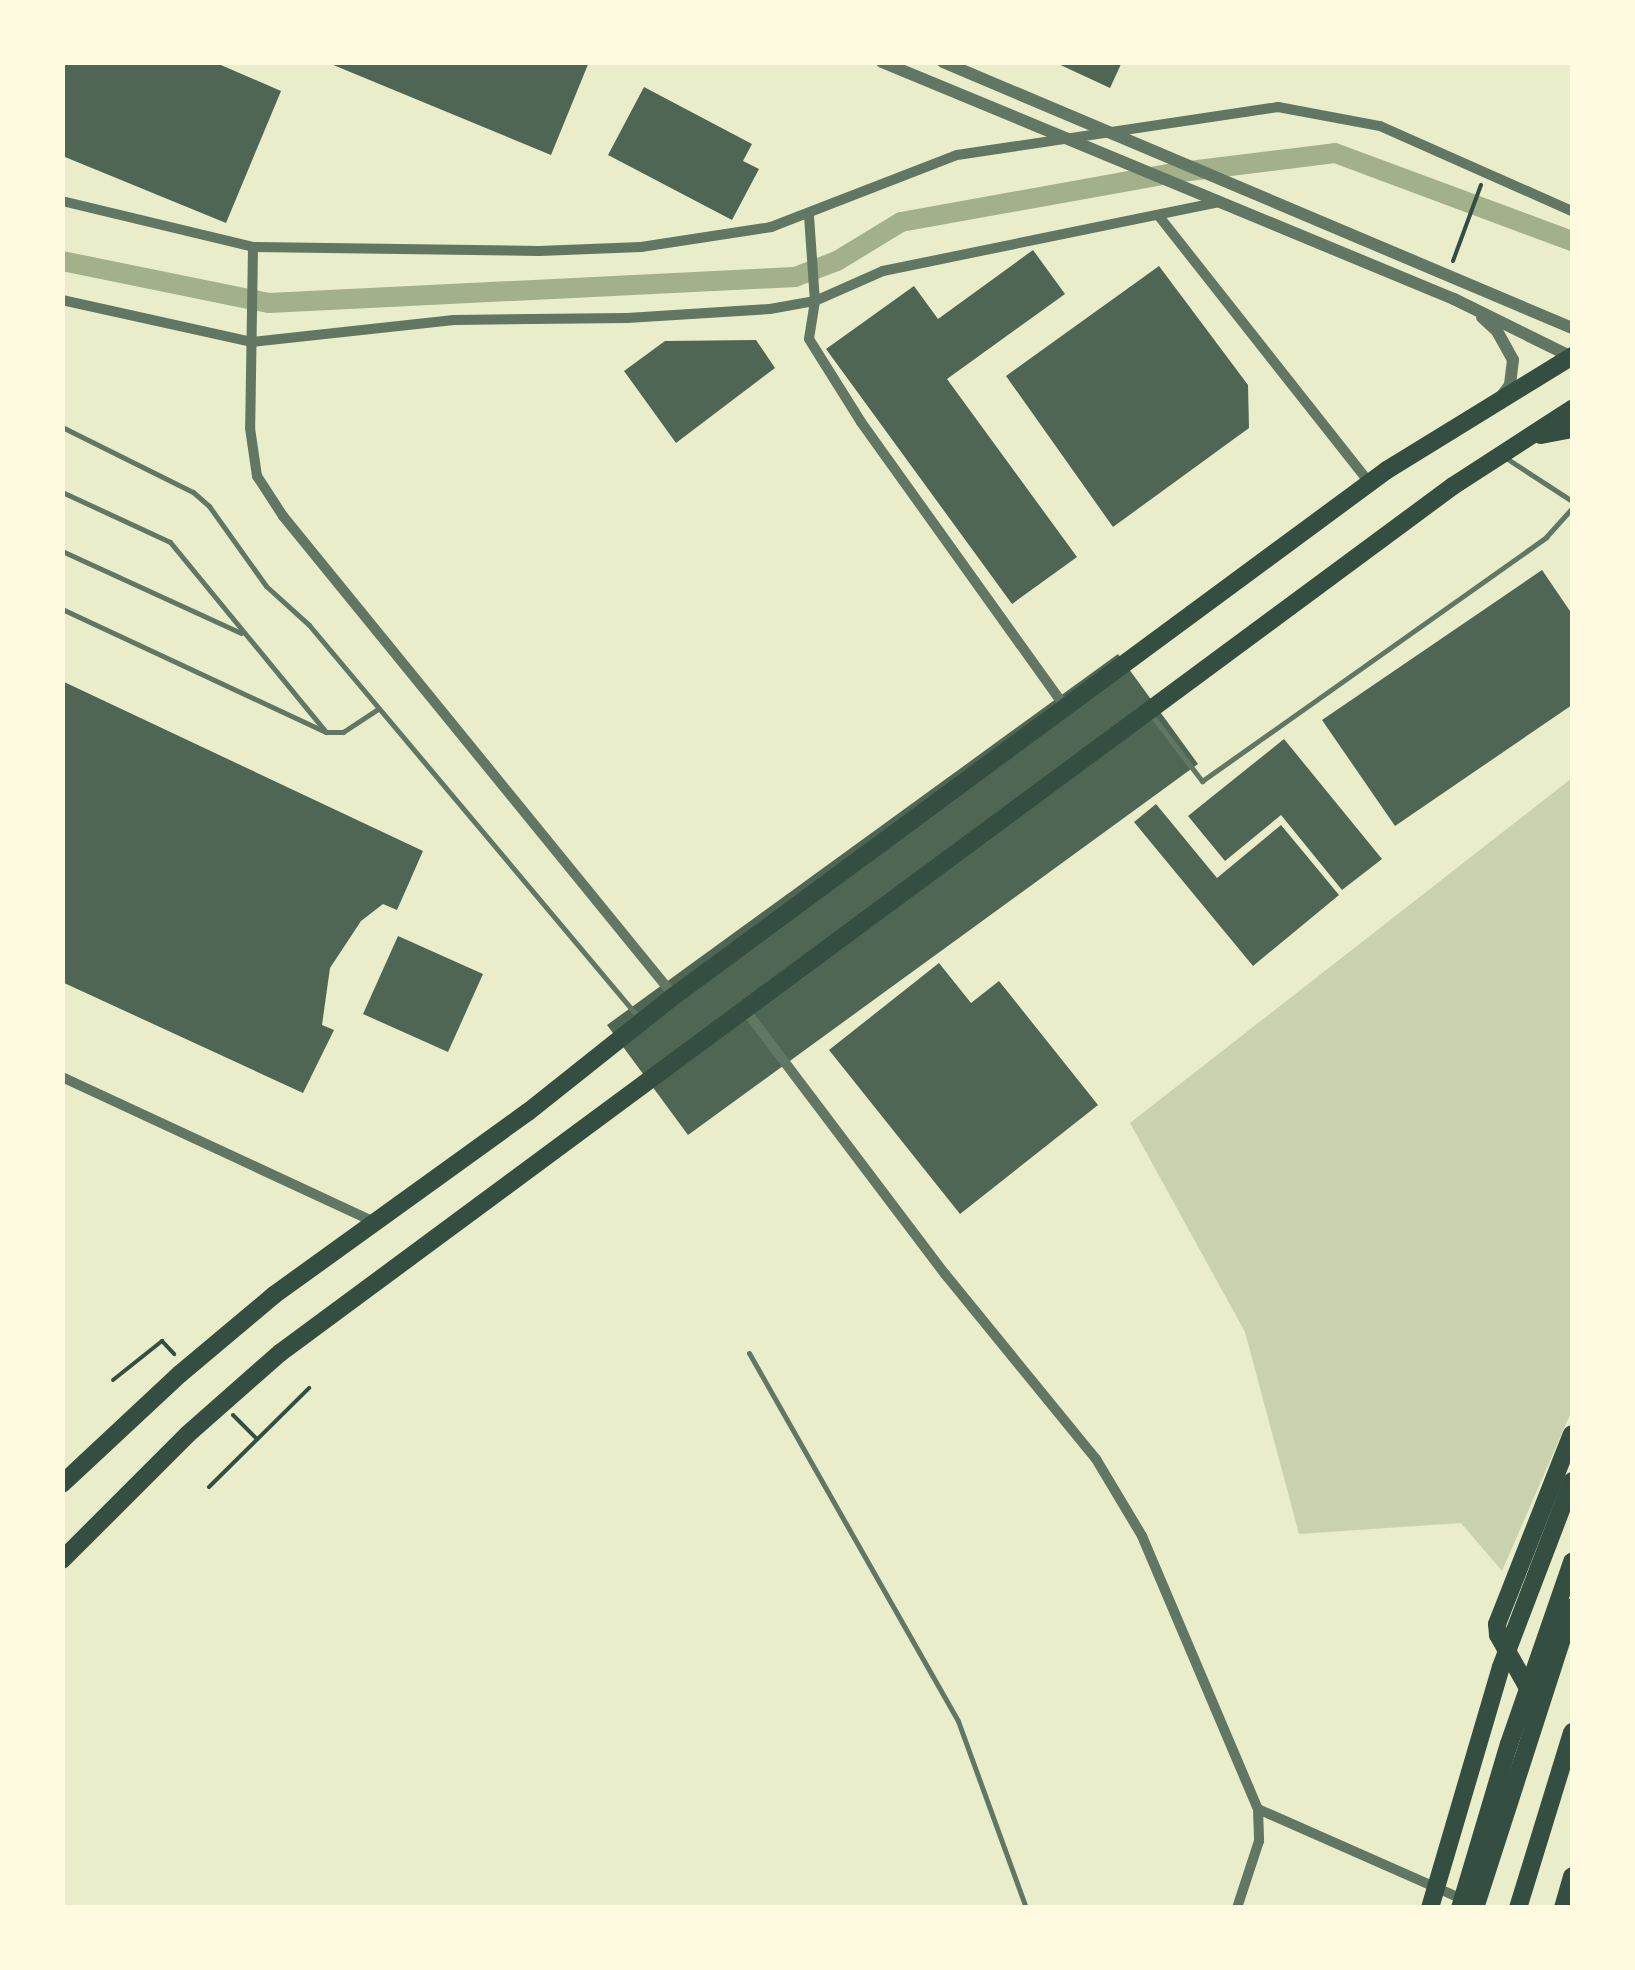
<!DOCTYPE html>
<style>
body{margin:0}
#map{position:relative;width:1635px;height:1970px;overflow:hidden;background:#e9edc9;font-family:Inter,sans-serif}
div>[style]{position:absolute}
.green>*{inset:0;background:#cad2ad}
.canal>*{height:20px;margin:-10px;padding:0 10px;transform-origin:10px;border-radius:10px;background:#a3b18a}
.building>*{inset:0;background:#4f6655}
.path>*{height:4px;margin:-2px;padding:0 2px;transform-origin:2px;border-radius:2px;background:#344e41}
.service>*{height:5px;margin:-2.5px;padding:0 2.5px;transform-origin:2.5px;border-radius:2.5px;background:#617663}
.minor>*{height:10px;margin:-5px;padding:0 5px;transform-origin:5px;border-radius:5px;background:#617663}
.tertiary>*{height:12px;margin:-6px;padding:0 6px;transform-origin:6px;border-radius:6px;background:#617663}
.trunk>*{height:18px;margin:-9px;padding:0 9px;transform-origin:9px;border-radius:9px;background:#344e41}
.motorway>*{height:18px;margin:-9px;padding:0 9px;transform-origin:9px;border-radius:9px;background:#344e41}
span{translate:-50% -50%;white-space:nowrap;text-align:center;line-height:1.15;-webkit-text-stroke:8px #fefae0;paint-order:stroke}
.frame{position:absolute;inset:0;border:65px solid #fefae0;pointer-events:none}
</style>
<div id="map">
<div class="green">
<i style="clip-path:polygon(1572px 778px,1572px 1410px,1502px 1571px,1461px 1523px,1299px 1534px,1245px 1332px,1130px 1123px)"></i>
</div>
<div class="canal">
<i style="left:62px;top:261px;width:211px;rotate:11.5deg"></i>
<i style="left:269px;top:303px;width:527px;rotate:-2.83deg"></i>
<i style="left:795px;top:277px;width:45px;rotate:-20.9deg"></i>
<i style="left:837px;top:261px;width:75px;rotate:-31.4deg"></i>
<i style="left:901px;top:222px;width:276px;rotate:-10.2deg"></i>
<i style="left:1173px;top:173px;width:163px;rotate:-7deg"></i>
<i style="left:1335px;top:153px;width:253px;rotate:20.4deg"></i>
</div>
<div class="building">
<i style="clip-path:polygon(62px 62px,214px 62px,281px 91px,226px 223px,65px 157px)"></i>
<i style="clip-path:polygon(326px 62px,589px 62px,551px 155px)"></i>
<i style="clip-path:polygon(1054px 62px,1122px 62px,1110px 88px)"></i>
<i style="clip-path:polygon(644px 87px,752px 144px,743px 161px,759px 169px,732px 220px,608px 155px)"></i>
<i style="clip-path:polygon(1033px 250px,1065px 294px,947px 379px,1077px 557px,1012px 604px,826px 349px,914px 286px,938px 319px)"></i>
<i style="clip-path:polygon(1159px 266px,1248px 385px,1249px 428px,1113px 527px,1006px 376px)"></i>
<i style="clip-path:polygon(756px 340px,775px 368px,676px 443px,624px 371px,665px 341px)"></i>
<i style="clip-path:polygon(1542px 570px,1572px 614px,1572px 705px,1395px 826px,1322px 720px)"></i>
<i style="clip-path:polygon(1118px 654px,1198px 764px,688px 1135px,607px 1025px)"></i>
<i style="clip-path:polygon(62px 681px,423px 851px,397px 910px,383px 904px,361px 921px,330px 968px,322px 1025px,334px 1030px,303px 1093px,62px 982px)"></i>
<i style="clip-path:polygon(1284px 739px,1382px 859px,1342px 890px,1281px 815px,1225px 861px,1188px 816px)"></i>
<i style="clip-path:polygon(1156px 804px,1217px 878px,1281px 825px,1339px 895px,1253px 966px,1134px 822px)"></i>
<i style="clip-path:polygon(398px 936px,483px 974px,448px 1052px,363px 1014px)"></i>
<i style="clip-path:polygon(939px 963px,971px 1003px,999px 981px,1098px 1105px,960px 1214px,829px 1050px)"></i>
</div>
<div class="path">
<i style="left:1453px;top:261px;width:81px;rotate:-69.8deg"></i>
<i style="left:113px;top:1380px;width:63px;rotate:-38.5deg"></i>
<i style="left:162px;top:1341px;width:18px;rotate:47deg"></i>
<i style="left:233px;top:1415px;width:34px;rotate:45deg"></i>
<i style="left:209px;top:1487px;width:141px;rotate:-44.7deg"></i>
</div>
<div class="service">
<i style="left:62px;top:427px;width:146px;rotate:26.4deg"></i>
<i style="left:193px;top:492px;width:21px;rotate:41deg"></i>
<i style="left:209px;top:506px;width:98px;rotate:54.5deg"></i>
<i style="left:266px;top:586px;width:58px;rotate:42.2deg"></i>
<i style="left:309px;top:625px;width:515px;rotate:49.97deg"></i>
<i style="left:1506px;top:458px;width:79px;rotate:33.1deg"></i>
<i style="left:62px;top:492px;width:119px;rotate:24.8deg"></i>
<i style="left:170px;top:542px;width:246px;rotate:50.6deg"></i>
<i style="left:62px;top:551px;width:197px;rotate:24.6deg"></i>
<i style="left:62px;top:609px;width:291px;rotate:25deg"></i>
<i style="left:326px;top:732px;width:17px"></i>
<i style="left:343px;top:732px;width:42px;rotate:-33.3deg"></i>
<i style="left:1150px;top:713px;width:86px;rotate:52.6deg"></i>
<i style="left:1202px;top:781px;width:422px;rotate:-35.3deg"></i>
<i style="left:1546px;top:537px;width:39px;rotate:-48deg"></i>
<i style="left:749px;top:1353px;width:423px;rotate:60.4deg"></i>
<i style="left:958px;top:1721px;width:199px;rotate:70deg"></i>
</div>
<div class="minor">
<i style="left:62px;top:201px;width:196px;rotate:13.5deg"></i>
<i style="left:253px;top:247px;width:286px;rotate:0.8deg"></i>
<i style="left:539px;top:251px;width:102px;rotate:-2.2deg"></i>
<i style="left:641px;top:247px;width:132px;rotate:-8.7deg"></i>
<i style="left:771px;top:227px;width:199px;rotate:-21.2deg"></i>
<i style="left:957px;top:155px;width:325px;rotate:-8.5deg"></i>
<i style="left:1278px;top:107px;width:104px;rotate:10.6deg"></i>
<i style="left:1380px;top:126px;width:210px;rotate:23.9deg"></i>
<i style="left:1158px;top:215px;width:342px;rotate:51.7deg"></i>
<i style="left:809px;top:216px;width:85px;rotate:86deg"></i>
<i style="left:815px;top:301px;width:38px;rotate:99deg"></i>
<i style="left:809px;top:339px;width:98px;rotate:57.9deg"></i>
<i style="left:861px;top:422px;width:349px;rotate:54.4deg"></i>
<i style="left:253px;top:247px;width:181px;rotate:90.9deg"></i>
<i style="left:250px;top:428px;width:49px;rotate:81.7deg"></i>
<i style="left:257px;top:476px;width:48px;rotate:57deg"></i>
<i style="left:283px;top:516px;width:619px;rotate:50.83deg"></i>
<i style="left:62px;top:300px;width:194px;rotate:12.5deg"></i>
<i style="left:251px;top:342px;width:204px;rotate:-6.2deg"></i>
<i style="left:454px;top:320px;width:173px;rotate:-0.7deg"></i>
<i style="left:627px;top:318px;width:143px;rotate:-3.6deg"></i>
<i style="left:770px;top:309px;width:46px;rotate:-10.1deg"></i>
<i style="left:815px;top:301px;width:74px;rotate:-23.8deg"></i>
<i style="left:883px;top:271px;width:343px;rotate:-11.6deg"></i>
<i style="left:746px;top:1011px;width:330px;rotate:52.9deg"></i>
<i style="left:945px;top:1274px;width:239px;rotate:50.8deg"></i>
<i style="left:1096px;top:1459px;width:90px;rotate:59.1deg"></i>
<i style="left:1142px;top:1536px;width:297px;rotate:67deg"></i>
<i style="left:1258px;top:1809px;width:32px;rotate:88deg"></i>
<i style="left:1259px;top:1841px;width:71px;rotate:108.2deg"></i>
<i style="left:62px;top:1077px;width:345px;rotate:24.9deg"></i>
<i style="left:1258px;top:1809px;width:223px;rotate:23.8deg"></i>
</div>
<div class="tertiary">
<i style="left:882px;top:62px;width:619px;rotate:22.51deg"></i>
<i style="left:1454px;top:299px;width:131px;rotate:26.2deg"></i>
<i style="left:943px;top:62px;width:683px;rotate:22.92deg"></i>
<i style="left:1482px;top:317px;width:21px;rotate:43deg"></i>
<i style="left:1497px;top:331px;width:33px;rotate:61deg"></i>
<i style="left:1513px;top:360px;width:25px;rotate:97deg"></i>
<i style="left:1510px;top:385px;width:15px;rotate:127deg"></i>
</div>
<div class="trunk">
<i style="left:1541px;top:435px;width:32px;rotate:-11deg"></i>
<i style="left:62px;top:1484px;width:161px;rotate:-43deg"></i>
<i style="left:180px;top:1374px;width:123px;rotate:-40deg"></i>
<i style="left:274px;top:1295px;width:313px;rotate:-35.8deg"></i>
<i style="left:528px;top:1112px;width:186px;rotate:-38.5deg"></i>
<i style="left:674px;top:996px;width:886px;rotate:-36.42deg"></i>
<i style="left:1387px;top:470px;width:217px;rotate:-31.6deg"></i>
<i style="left:62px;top:1560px;width:178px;rotate:-45deg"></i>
<i style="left:188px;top:1434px;width:123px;rotate:-41.4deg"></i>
<i style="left:280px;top:1353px;width:1459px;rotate:-36.47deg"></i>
<i style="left:1453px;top:486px;width:142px;rotate:-32.9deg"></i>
<i style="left:1528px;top:1688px;width:61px;rotate:-119.5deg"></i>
<i style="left:1498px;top:1635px;width:11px;rotate:-95deg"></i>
<i style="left:1497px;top:1624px;width:204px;rotate:-68.5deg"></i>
<i style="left:1460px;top:1908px;width:171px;rotate:-73.4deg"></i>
<i style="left:1509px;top:1744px;width:193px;rotate:-70.9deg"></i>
</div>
<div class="motorway">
<i style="left:1430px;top:1908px;width:251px;rotate:-73.6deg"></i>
<i style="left:1501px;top:1667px;width:199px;rotate:-69.1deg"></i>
<i style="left:1475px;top:1908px;width:316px;rotate:-72.1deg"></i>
<i style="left:1518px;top:1908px;width:184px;rotate:-72.9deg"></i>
<i style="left:1563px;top:1908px;width:33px;rotate:-74deg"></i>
</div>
<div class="frame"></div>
</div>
